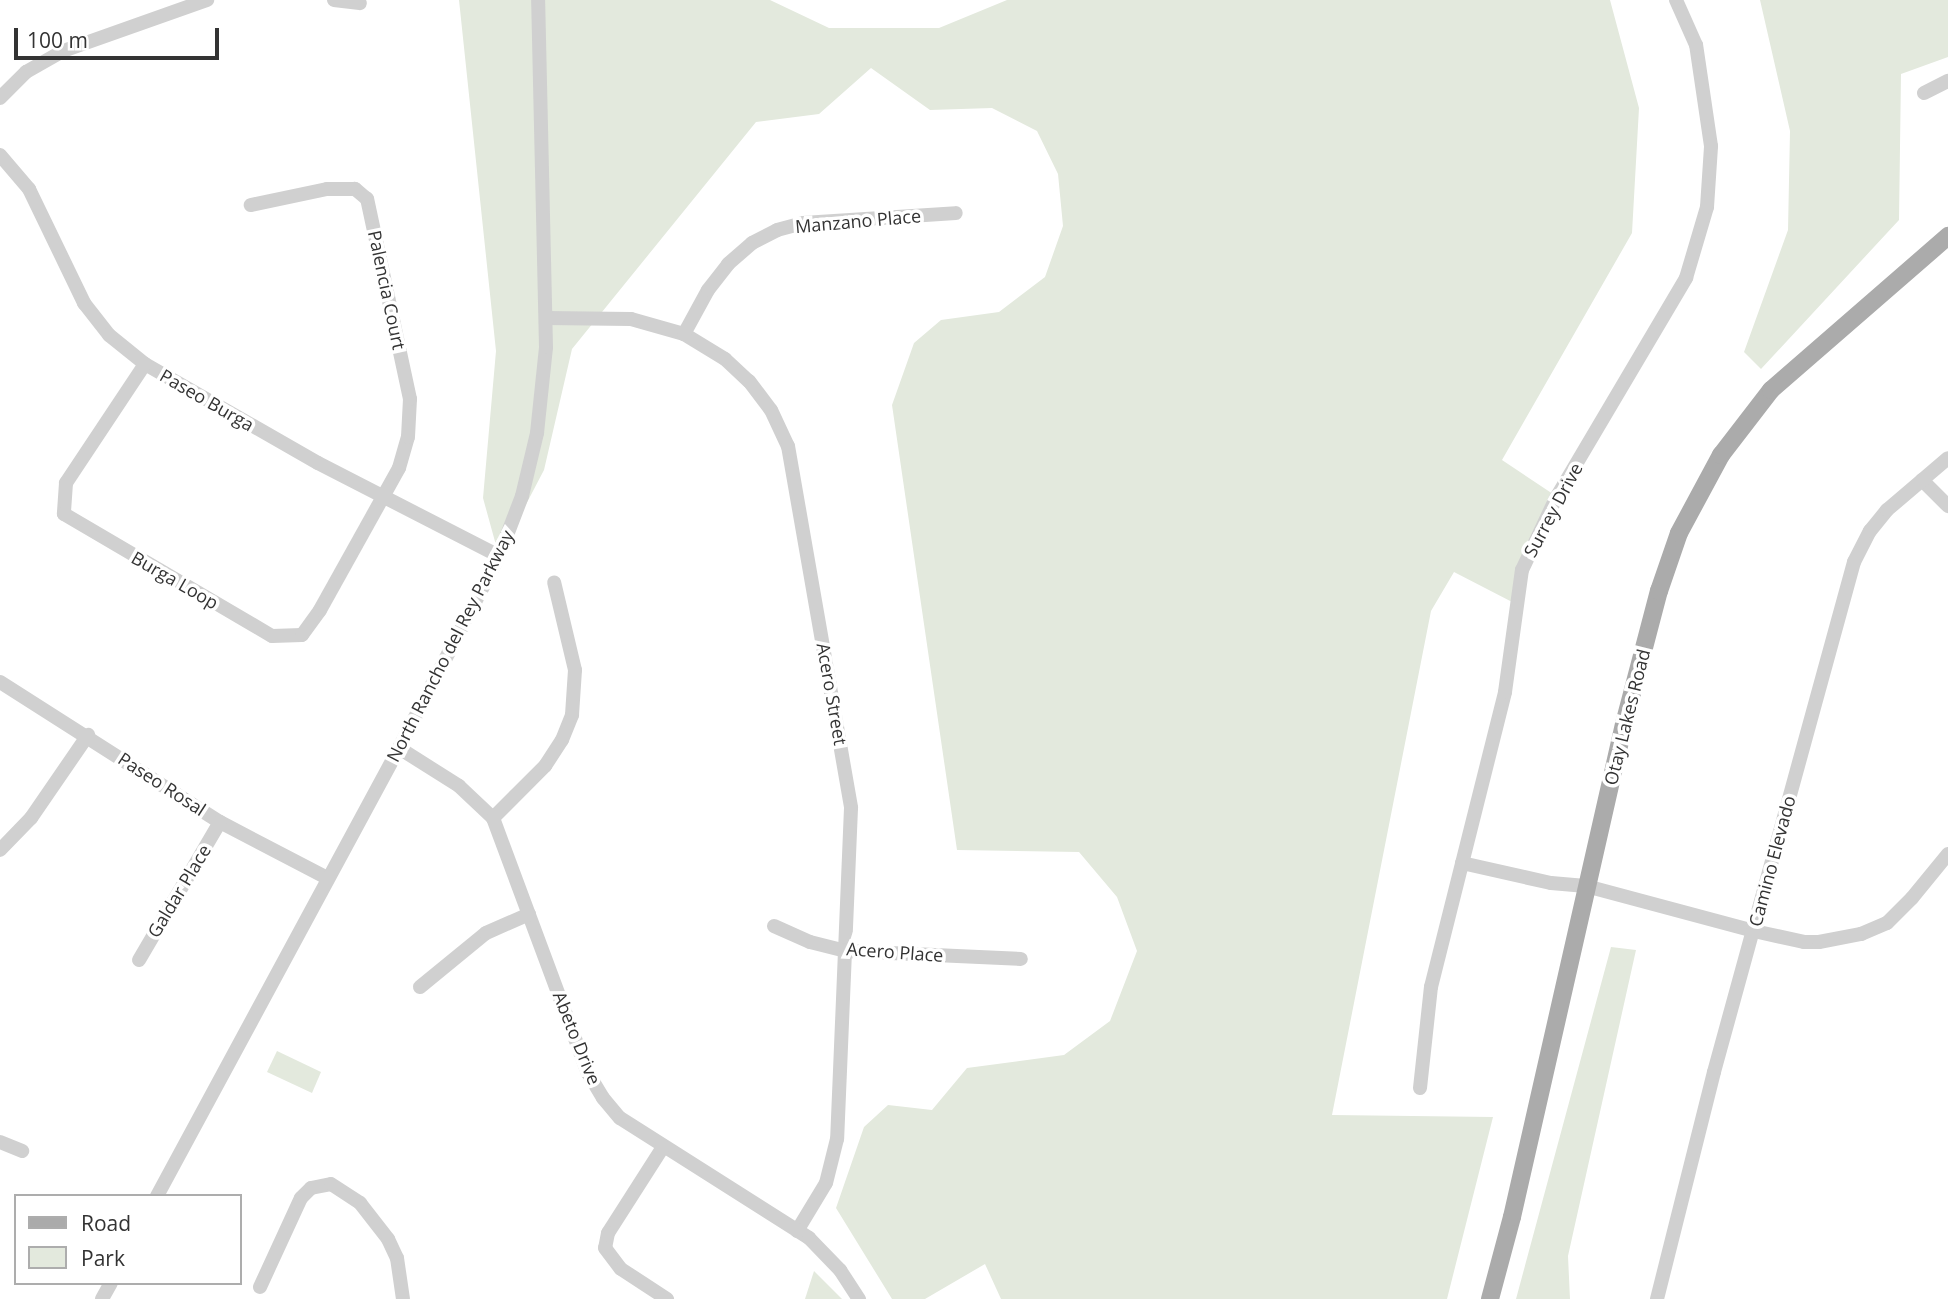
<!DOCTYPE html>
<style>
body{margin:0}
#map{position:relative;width:1948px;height:1299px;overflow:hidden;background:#fff;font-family:"Open Sans",sans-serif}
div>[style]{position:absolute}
.green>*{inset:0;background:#e3e9dd}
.minor>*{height:14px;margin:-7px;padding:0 7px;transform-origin:7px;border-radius:7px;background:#d0d0d0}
.major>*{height:18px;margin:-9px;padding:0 9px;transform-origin:9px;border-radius:9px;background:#ababab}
span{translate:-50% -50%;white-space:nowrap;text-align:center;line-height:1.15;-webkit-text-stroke:7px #fff;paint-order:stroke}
.street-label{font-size:18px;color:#333}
.legend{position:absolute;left:14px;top:1194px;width:228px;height:91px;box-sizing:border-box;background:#fff;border:2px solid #adadad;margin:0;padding:9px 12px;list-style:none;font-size:21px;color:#333}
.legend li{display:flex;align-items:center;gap:14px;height:35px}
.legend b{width:35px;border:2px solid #adadad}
.scale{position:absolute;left:14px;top:28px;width:205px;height:32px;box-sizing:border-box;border:4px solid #333;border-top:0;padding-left:9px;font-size:21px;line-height:24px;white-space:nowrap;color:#333;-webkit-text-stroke:5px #fff;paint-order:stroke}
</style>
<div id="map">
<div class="green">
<i style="clip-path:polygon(459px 0,770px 0,829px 28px,939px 28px,1007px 0,1610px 0,1639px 108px,1632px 233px,1502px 460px,1556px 496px,1516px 604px,1454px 572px,1431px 611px,1332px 1115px,1493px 1117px,1447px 1299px,1001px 1299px,985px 1264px,925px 1299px,892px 1299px,836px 1208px,864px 1127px,888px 1105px,932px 1110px,967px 1068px,1064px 1055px,1110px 1021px,1137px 951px,1117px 897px,1079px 852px,957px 850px,892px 405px,914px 343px,941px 320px,999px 312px,1045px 277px,1063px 226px,1058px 174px,1037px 131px,992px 108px,930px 110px,871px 68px,819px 114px,756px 122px,572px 349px,544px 470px,499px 556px,483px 498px,496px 351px)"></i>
<i style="clip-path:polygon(1760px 0,1948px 0,1948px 57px,1901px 74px,1899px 220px,1761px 369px,1744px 352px,1788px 230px,1790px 131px)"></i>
<i style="clip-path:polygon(1611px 947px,1636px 950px,1568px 1256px,1570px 1299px,1516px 1299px)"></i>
<i style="clip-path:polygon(277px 1051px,321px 1072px,312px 1093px,267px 1072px)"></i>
<i style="clip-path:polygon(814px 1271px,842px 1299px,805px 1299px)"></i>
</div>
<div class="minor">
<i style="left:334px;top:0;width:26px;rotate:7deg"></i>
<i style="left:1924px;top:93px;width:27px;rotate:-27deg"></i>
<i style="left:0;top:98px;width:37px;rotate:-45deg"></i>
<i style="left:26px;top:72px;width:43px;rotate:-29.6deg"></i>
<i style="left:63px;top:51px;width:153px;rotate:-19.5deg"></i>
<i style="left:0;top:155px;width:45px;rotate:49.5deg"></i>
<i style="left:29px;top:189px;width:127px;rotate:64.2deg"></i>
<i style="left:84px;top:303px;width:41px;rotate:52deg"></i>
<i style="left:109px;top:335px;width:46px;rotate:38.9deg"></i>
<i style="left:145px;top:364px;width:199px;rotate:29.8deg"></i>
<i style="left:318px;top:463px;width:203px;rotate:27.2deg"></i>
<i style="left:546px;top:318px;width:85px;rotate:0.7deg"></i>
<i style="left:631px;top:319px;width:55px;rotate:15.8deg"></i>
<i style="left:684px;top:334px;width:48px;rotate:31.4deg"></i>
<i style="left:725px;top:359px;width:33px;rotate:43deg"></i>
<i style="left:749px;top:381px;width:36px;rotate:53deg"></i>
<i style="left:771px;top:410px;width:40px;rotate:65deg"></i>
<i style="left:788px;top:446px;width:367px;rotate:80.1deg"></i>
<i style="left:851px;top:808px;width:331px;rotate:92.4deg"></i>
<i style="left:837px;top:1139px;width:45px;rotate:104deg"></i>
<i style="left:826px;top:1183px;width:56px;rotate:121.1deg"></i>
<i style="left:684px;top:334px;width:50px;rotate:-61.4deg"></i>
<i style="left:708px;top:290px;width:33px;rotate:-52deg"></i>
<i style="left:728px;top:264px;width:32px;rotate:-41deg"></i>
<i style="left:752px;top:243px;width:28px;rotate:-27deg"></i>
<i style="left:777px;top:230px;width:27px;rotate:-15deg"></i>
<i style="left:803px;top:223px;width:153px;rotate:-3.7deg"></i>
<i style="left:145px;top:364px;width:143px;rotate:123.6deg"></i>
<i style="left:66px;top:483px;width:31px;rotate:94deg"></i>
<i style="left:64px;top:514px;width:241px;rotate:30.4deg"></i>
<i style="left:272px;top:636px;width:30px;rotate:-2deg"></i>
<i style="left:302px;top:635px;width:31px;rotate:-54deg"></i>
<i style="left:320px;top:610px;width:162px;rotate:-60.9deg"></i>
<i style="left:399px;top:468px;width:32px;rotate:-74deg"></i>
<i style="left:408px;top:437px;width:38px;rotate:-87deg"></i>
<i style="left:410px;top:399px;width:205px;rotate:-102.1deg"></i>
<i style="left:367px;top:199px;width:16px;rotate:-140deg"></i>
<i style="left:355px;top:189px;width:28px;rotate:180deg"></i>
<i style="left:327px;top:189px;width:78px;rotate:168.1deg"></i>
<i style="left:1922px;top:480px;width:37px;rotate:45deg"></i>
<i style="left:0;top:682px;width:261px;rotate:32.5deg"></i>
<i style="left:220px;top:822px;width:121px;rotate:27.6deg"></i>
<i style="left:399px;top:748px;width:71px;rotate:32.3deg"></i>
<i style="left:459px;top:786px;width:47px;rotate:43.3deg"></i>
<i style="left:493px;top:818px;width:272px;rotate:69.6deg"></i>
<i style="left:588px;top:1073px;width:29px;rotate:59deg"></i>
<i style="left:603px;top:1098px;width:26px;rotate:50deg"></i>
<i style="left:620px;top:1118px;width:224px;rotate:32.4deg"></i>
<i style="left:809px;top:1238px;width:45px;rotate:45.9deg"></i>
<i style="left:840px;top:1270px;width:35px;rotate:57deg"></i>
<i style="left:493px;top:818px;width:74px;rotate:-45deg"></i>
<i style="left:545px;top:766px;width:31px;rotate:-57deg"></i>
<i style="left:562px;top:740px;width:27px;rotate:-68deg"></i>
<i style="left:572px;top:715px;width:45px;rotate:-86.2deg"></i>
<i style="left:575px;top:670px;width:90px;rotate:-103.4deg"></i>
<i style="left:0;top:850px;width:45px;rotate:-45.9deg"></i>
<i style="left:31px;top:818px;width:101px;rotate:-55.5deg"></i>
<i style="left:1462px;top:863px;width:91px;rotate:12.7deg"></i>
<i style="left:1551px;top:883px;width:35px;rotate:5deg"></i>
<i style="left:1586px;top:886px;width:174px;rotate:15deg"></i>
<i style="left:1754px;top:931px;width:51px;rotate:12.4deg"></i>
<i style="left:1804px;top:942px;width:15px"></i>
<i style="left:1819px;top:942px;width:43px;rotate:-10.8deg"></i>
<i style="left:1861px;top:934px;width:28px;rotate:-23deg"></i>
<i style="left:1887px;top:923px;width:35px;rotate:-45deg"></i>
<i style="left:1912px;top:898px;width:57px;rotate:-50.7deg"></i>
<i style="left:774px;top:926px;width:39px;rotate:24deg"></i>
<i style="left:810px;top:942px;width:37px;rotate:14deg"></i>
<i style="left:846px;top:951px;width:175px;rotate:2.6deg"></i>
<i style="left:139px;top:960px;width:160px;rotate:-59.6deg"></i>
<i style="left:420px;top:987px;width:85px;rotate:-39.3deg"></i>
<i style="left:486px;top:933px;width:47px;rotate:-23.8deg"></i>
<i style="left:1420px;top:1088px;width:102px;rotate:-83.8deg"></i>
<i style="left:1431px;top:987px;width:304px;rotate:-75.9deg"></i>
<i style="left:1505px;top:692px;width:123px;rotate:-82.1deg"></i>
<i style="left:1522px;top:570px;width:80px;rotate:-64.7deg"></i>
<i style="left:1556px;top:498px;width:256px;rotate:-59.4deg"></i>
<i style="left:1686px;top:278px;width:74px;rotate:-73.5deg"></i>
<i style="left:1707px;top:207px;width:61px;rotate:-86.2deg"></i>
<i style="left:1711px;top:146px;width:102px;rotate:-98.4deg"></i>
<i style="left:1696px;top:45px;width:49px;rotate:-114deg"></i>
<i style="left:0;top:1142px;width:24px;rotate:22deg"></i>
<i style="left:663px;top:1147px;width:102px;rotate:122.6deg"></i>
<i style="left:608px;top:1233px;width:15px;rotate:101deg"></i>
<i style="left:605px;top:1248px;width:26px;rotate:53deg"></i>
<i style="left:621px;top:1269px;width:55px;rotate:33.1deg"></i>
<i style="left:157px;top:1196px;width:509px;rotate:-61.62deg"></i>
<i style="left:399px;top:748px;width:216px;rotate:-62.5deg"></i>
<i style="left:499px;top:556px;width:64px;rotate:-69deg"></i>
<i style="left:522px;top:496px;width:65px;rotate:-76.6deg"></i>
<i style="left:537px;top:433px;width:86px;rotate:-84deg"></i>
<i style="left:546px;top:347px;width:347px;rotate:-91.3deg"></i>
<i style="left:260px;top:1287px;width:98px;rotate:-65.3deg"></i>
<i style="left:301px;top:1198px;width:14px;rotate:-45deg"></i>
<i style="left:311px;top:1188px;width:20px;rotate:-11deg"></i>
<i style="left:331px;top:1184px;width:35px;rotate:33deg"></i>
<i style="left:360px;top:1203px;width:46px;rotate:52.1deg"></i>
<i style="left:388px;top:1239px;width:21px;rotate:65deg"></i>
<i style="left:397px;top:1258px;width:41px;rotate:81.7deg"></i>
<i style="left:102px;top:1299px;width:18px;rotate:-61deg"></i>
<i style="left:1657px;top:1299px;width:234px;rotate:-75.9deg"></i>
<i style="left:1714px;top:1072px;width:529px;rotate:-74.65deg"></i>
<i style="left:1854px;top:562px;width:35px;rotate:-63deg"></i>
<i style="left:1870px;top:531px;width:27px;rotate:-51deg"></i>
<i style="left:1887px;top:510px;width:80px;rotate:-40.4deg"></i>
</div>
<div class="major">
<i style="left:1490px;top:1299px;width:85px;rotate:-75deg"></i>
<i style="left:1512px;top:1217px;width:506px;rotate:-77.2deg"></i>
<i style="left:1624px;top:724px;width:138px;rotate:-75.3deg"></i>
<i style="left:1659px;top:591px;width:61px;rotate:-71deg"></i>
<i style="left:1679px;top:533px;width:89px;rotate:-61.7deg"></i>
<i style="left:1721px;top:455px;width:82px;rotate:-52.4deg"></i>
<i style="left:1771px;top:390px;width:235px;rotate:-41deg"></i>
</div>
<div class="street-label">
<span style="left:858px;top:221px;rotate:-5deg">Manzano Place</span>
<span style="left:387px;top:290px;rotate:78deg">Palencia Court</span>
<span style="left:207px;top:400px;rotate:30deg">Paseo Burga</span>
<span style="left:1553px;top:510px;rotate:-62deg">Surrey Drive</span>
<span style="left:175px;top:580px;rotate:30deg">Burga Loop</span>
<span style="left:450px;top:646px;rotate:-63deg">North Rancho del Rey Parkway</span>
<span style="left:832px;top:694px;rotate:80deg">Acero Street</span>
<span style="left:1627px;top:717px;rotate:-76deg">Otay Lakes Road</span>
<span style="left:162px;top:784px;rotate:33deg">Paseo Rosal</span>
<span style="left:1772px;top:861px;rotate:-75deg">Camino Elevado</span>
<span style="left:179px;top:891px;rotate:-59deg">Galdar Place</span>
<span style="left:895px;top:952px;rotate:4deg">Acero Place</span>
<span style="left:577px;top:1038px;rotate:68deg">Abeto Drive</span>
</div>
<ul class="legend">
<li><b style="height:9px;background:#ababab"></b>Road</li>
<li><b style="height:19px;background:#e3e9dd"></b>Park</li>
</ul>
<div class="scale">100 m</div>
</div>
